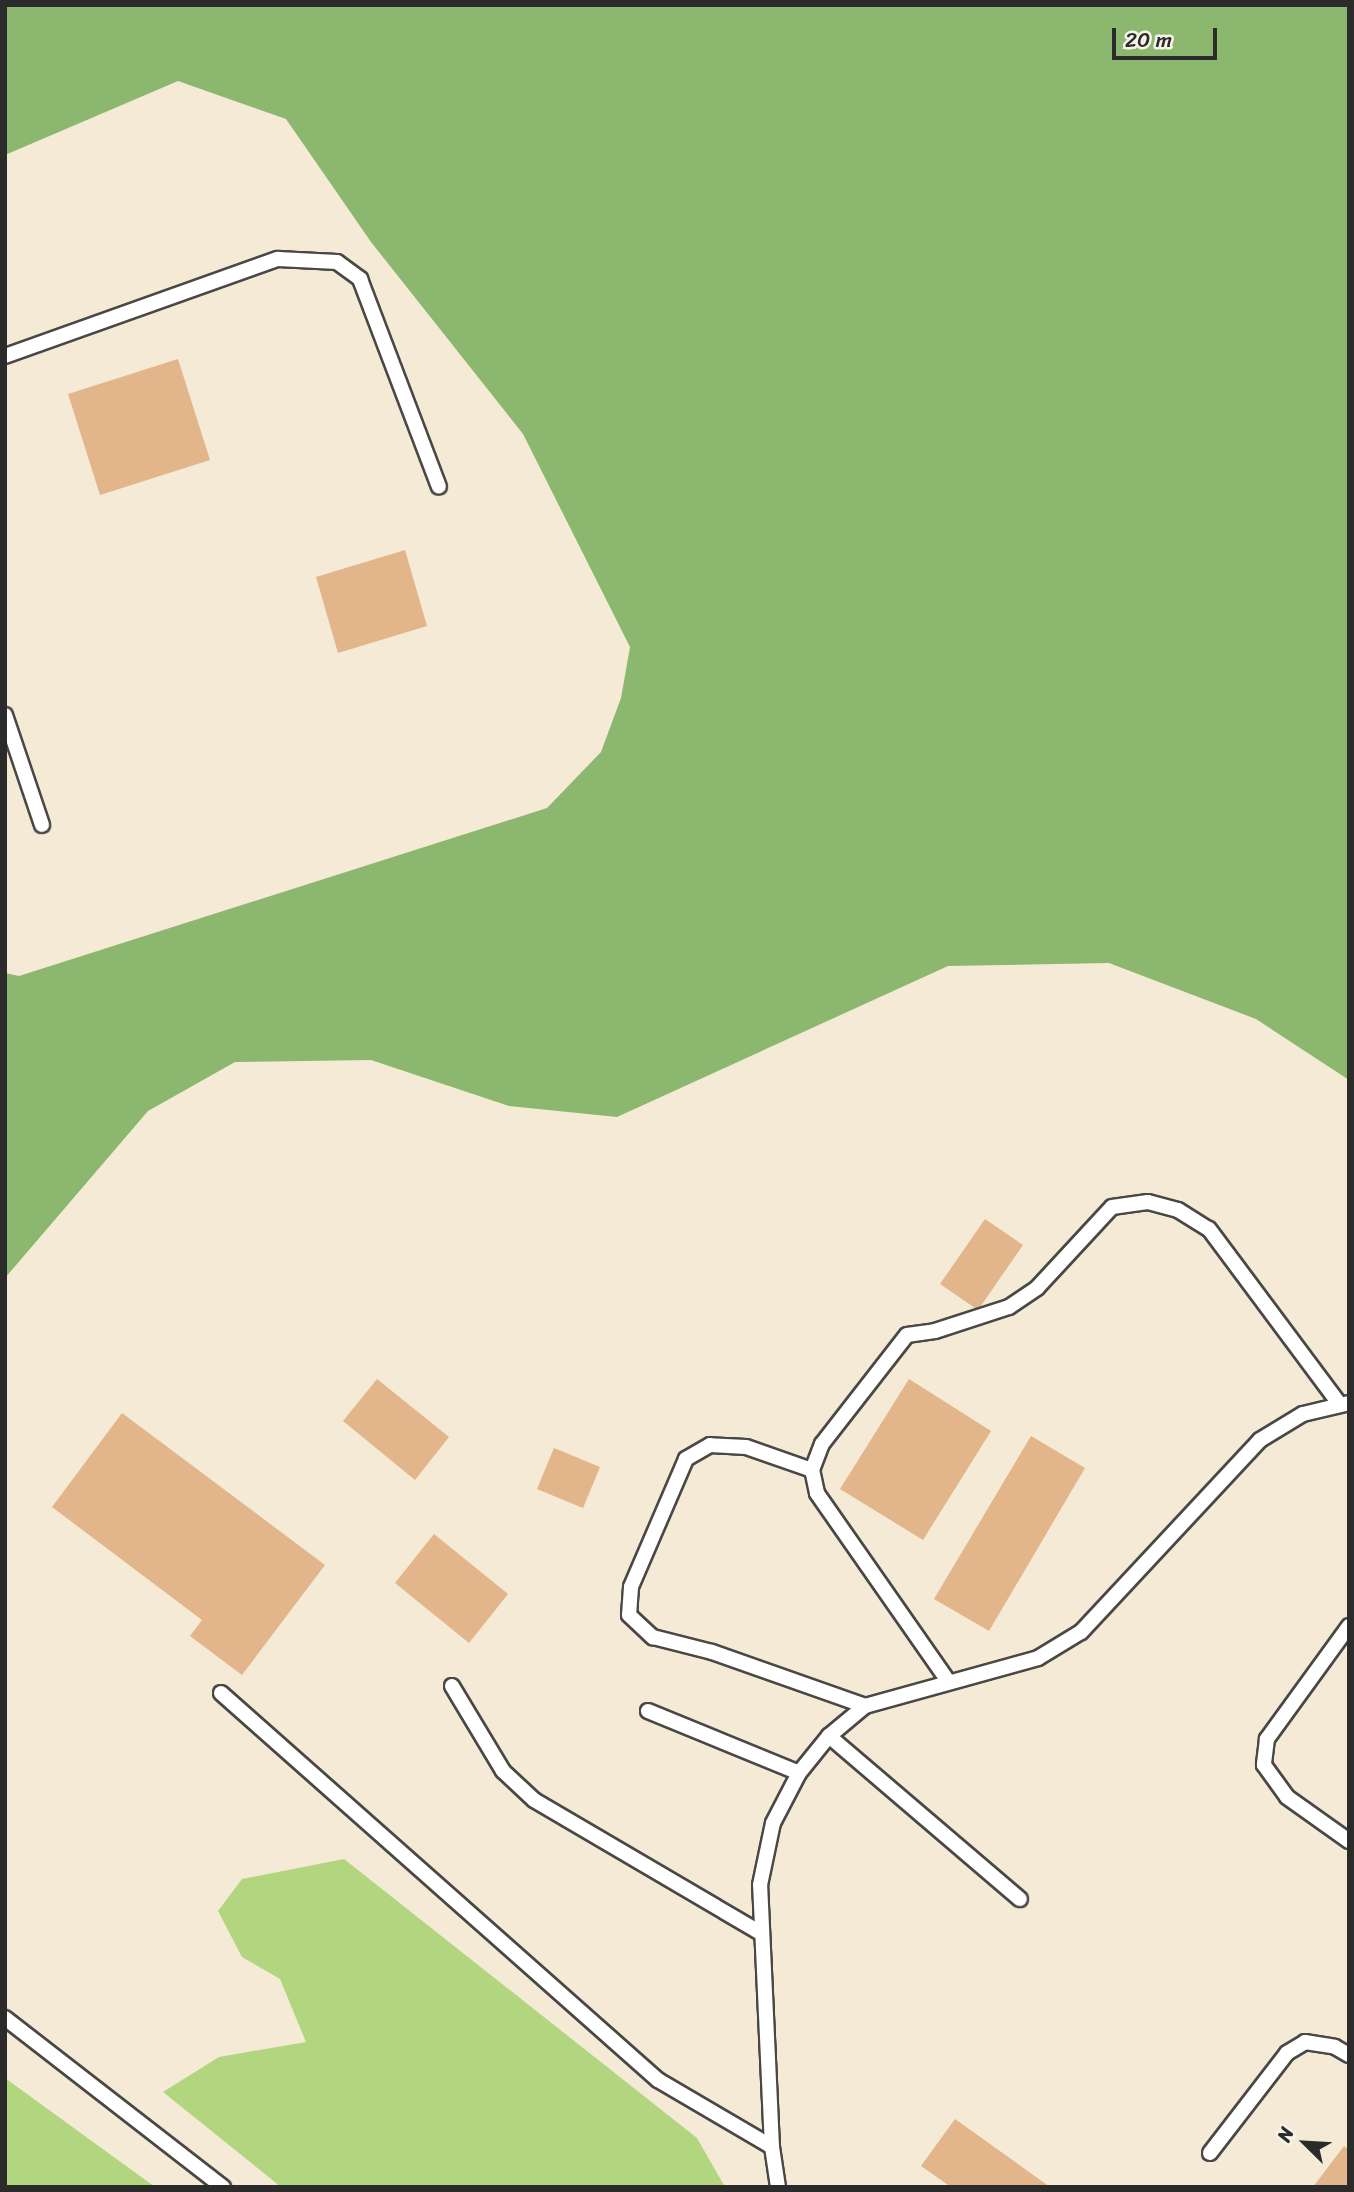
<!DOCTYPE html>
<style>
body{margin:0}
#map{position:relative;width:1354px;height:2192px;overflow:hidden;background:#f4ead5;font-family:Sriracha,sans-serif}
div>[style]{position:absolute}
.green>*{inset:0;background:#b1d67f}
.forest>*{inset:0;background:#8cb76e}
.building>*{inset:0;background:#e2b58a}
.roads{filter:drop-shadow(2px 0 #494844) drop-shadow(-2px 0 #494844) drop-shadow(0 2px #494844) drop-shadow(0 -2px #494844)}
.lane>*{height:14px;margin:-7px;padding:0 7px;transform-origin:7px;border-radius:7px;background:#fff}
span{translate:-50% -50%;white-space:nowrap;text-align:center;line-height:1.15;-webkit-text-stroke:5px #f7f3e8;paint-order:stroke}
.frame{position:absolute;inset:0;border:7px solid #2b2b2b;pointer-events:none}
.north{position:absolute;left:1270px;top:2108px;width:70px;height:70px;-webkit-text-stroke:5px #f7f3e8;paint-order:stroke;rotate:294deg;font-size:19px;font-weight:700;line-height:28px;text-align:center;color:#2b2b2b}
.north::after{content:'';display:block;margin:auto;width:24px;height:32px;background:#2b2b2b;clip-path:polygon(50% 0,100% 100%,50% 72%,0 100%)}
.scale{position:absolute;left:1112px;top:28px;width:105px;height:32px;box-sizing:border-box;border:4px solid #2b2b2b;border-top:0;padding-left:9px;font-size:21px;line-height:24px;white-space:nowrap;color:#2b2b2b;-webkit-text-stroke:5px #f7f3e8;paint-order:stroke}
</style>
<div id="map">
<div class="green">
<i style="clip-path:polygon(344px 1859px,697px 2138px,725px 2187px,281px 2187px,163px 2092px,219px 2057px,306px 2042px,280px 1979px,242px 1957px,218px 1911px,242px 1879px)"></i>
<i style="clip-path:polygon(5px 2078px,155px 2187px,5px 2187px)"></i>
</div>
<div class="forest">
<i style="clip-path:polygon(5px 5px,1349px 5px,1349px 1080px,1256px 1019px,1109px 963px,948px 966px,617px 1117px,509px 1106px,371px 1060px,235px 1062px,148px 1111px,5px 1278px,5px 973px,19px 976px,547px 808px,601px 752px,621px 698px,630px 647px,523px 434px,371px 242px,286px 119px,178px 81px,5px 155px)"></i>
</div>
<div class="building">
<i style="clip-path:polygon(178px 359px,210px 460px,100px 495px,68px 394px)"></i>
<i style="clip-path:polygon(405px 550px,427px 626px,338px 653px,316px 577px)"></i>
<i style="clip-path:polygon(985px 1219px,1023px 1245px,978px 1310px,940px 1284px)"></i>
<i style="clip-path:polygon(377px 1379px,449px 1437px,415px 1480px,343px 1421px)"></i>
<i style="clip-path:polygon(909px 1379px,991px 1431px,923px 1540px,840px 1489px)"></i>
<i style="clip-path:polygon(122px 1413px,325px 1565px,242px 1675px,190px 1636px,202px 1620px,52px 1507px)"></i>
<i style="clip-path:polygon(1031px 1436px,1085px 1468px,989px 1631px,934px 1599px)"></i>
<i style="clip-path:polygon(554px 1448px,600px 1467px,583px 1508px,537px 1489px)"></i>
<i style="clip-path:polygon(434px 1534px,508px 1594px,469px 1643px,395px 1583px)"></i>
<i style="clip-path:polygon(955px 2119px,1050px 2187px,951px 2187px,921px 2166px)"></i>
<i style="clip-path:polygon(1344px 2146px,1349px 2150px,1349px 2187px,1313px 2187px)"></i>
</div>
<div class="roads">
<div class="lane">
<i style="left:5px;top:356px;width:290px;rotate:-19.6deg"></i>
<i style="left:278px;top:259px;width:59px;rotate:2.9deg"></i>
<i style="left:337px;top:262px;width:29px;rotate:36deg"></i>
<i style="left:360px;top:279px;width:222px;rotate:69.2deg"></i>
<i style="left:5px;top:715px;width:116px;rotate:71.4deg"></i>
<i style="left:812px;top:1470px;width:70px;rotate:-160.8deg"></i>
<i style="left:746px;top:1447px;width:36px;rotate:-177deg"></i>
<i style="left:710px;top:1445px;width:28px;rotate:150deg"></i>
<i style="left:686px;top:1459px;width:139px;rotate:113.3deg"></i>
<i style="left:631px;top:1587px;width:28px;rotate:94deg"></i>
<i style="left:629px;top:1615px;width:33px;rotate:43deg"></i>
<i style="left:653px;top:1637px;width:61px;rotate:14.3deg"></i>
<i style="left:712px;top:1652px;width:162px;rotate:19.4deg"></i>
<i style="left:1349px;top:1626px;width:140px;rotate:126deg"></i>
<i style="left:1267px;top:1739px;width:26px;rotate:97deg"></i>
<i style="left:1264px;top:1765px;width:39px;rotate:54deg"></i>
<i style="left:1287px;top:1797px;width:76px;rotate:35.4deg"></i>
<i style="left:948px;top:1681px;width:229px;rotate:-124.9deg"></i>
<i style="left:817px;top:1493px;width:24px;rotate:-102deg"></i>
<i style="left:812px;top:1470px;width:28px;rotate:-69deg"></i>
<i style="left:822px;top:1444px;width:138px;rotate:-52.1deg"></i>
<i style="left:907px;top:1335px;width:28px;rotate:-8deg"></i>
<i style="left:935px;top:1331px;width:78px;rotate:-18deg"></i>
<i style="left:1009px;top:1307px;width:34px;rotate:-34deg"></i>
<i style="left:1037px;top:1288px;width:110px;rotate:-47.2deg"></i>
<i style="left:1112px;top:1207px;width:36px;rotate:-8deg"></i>
<i style="left:1148px;top:1202px;width:31px;rotate:15deg"></i>
<i style="left:1178px;top:1210px;width:36px;rotate:32deg"></i>
<i style="left:1209px;top:1229px;width:219px;rotate:53.3deg"></i>
<i style="left:452px;top:1686px;width:99px;rotate:59deg"></i>
<i style="left:503px;top:1771px;width:42px;rotate:43.1deg"></i>
<i style="left:534px;top:1800px;width:263px;rotate:30.4deg"></i>
<i style="left:221px;top:1693px;width:584px;rotate:41.53deg"></i>
<i style="left:658px;top:2080px;width:132px;rotate:30.4deg"></i>
<i style="left:648px;top:1711px;width:163px;rotate:22.3deg"></i>
<i style="left:829px;top:1736px;width:251px;rotate:40.5deg"></i>
<i style="left:5px;top:2018px;width:276px;rotate:37.8deg"></i>
<i style="left:1210px;top:2153px;width:126px;rotate:-52.4deg"></i>
<i style="left:1287px;top:2053px;width:21px;rotate:-31deg"></i>
<i style="left:1305px;top:2042px;width:30px;rotate:9deg"></i>
<i style="left:1335px;top:2047px;width:16px;rotate:30deg"></i>
<i style="left:778px;top:2187px;width:40px;rotate:-98.5deg"></i>
<i style="left:772px;top:2147px;width:262px;rotate:-92.6deg"></i>
<i style="left:760px;top:1885px;width:63px;rotate:-78.2deg"></i>
<i style="left:773px;top:1823px;width:56px;rotate:-62.5deg"></i>
<i style="left:799px;top:1773px;width:48px;rotate:-51deg"></i>
<i style="left:829px;top:1736px;width:47px;rotate:-39.8deg"></i>
<i style="left:865px;top:1706px;width:180px;rotate:-15.5deg"></i>
<i style="left:1038px;top:1658px;width:50px;rotate:-31.2deg"></i>
<i style="left:1081px;top:1632px;width:262px;rotate:-47deg"></i>
<i style="left:1260px;top:1440px;width:50px;rotate:-31.2deg"></i>
<i style="left:1303px;top:1414px;width:47px;rotate:-13.4deg"></i>
</div>
</div>
<div class="frame"></div>
<div class="north">N</div>
<div class="scale">20 m</div>
</div>
